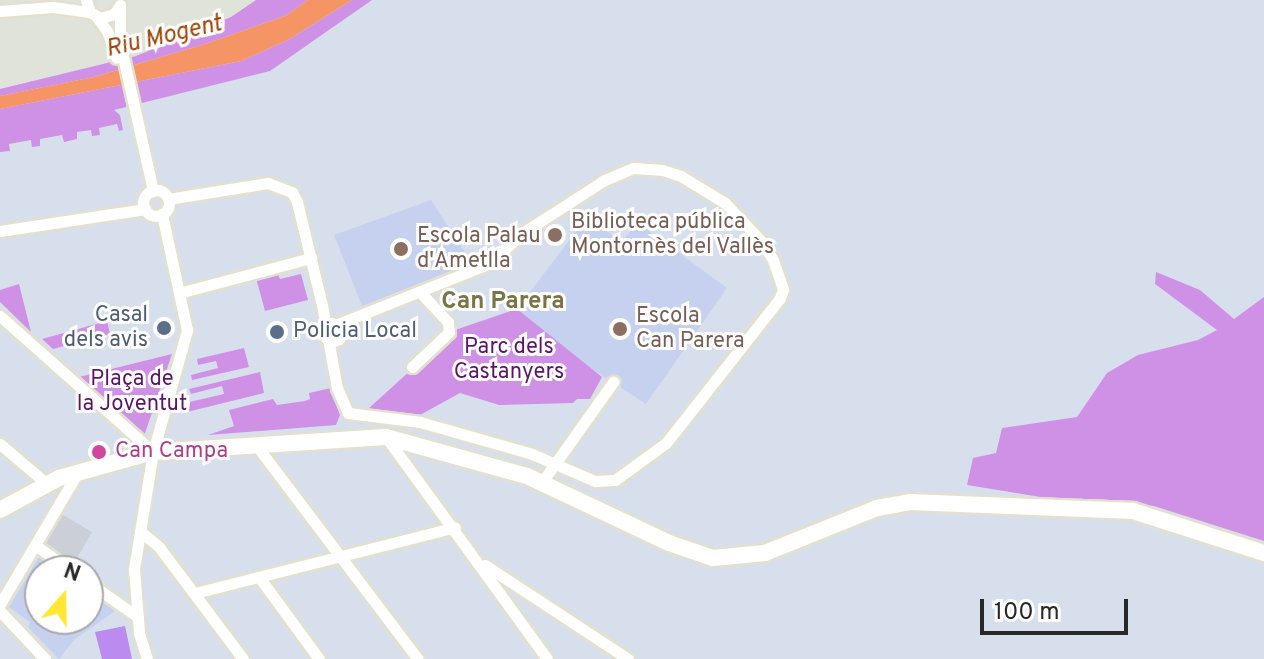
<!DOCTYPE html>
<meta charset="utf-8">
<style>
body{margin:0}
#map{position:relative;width:1264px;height:659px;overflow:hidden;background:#d8dfec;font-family:Overpass,sans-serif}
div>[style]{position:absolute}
.industrial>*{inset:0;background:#e0e3da}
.education>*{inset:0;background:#c6d1ef}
.green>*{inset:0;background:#cf91e6}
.pitch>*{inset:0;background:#bc8bef}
.plaza>*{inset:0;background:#cbcfd7}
.water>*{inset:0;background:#f59464}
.roads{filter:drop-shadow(2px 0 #e2e0ce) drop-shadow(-2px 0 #e2e0ce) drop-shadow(0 2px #e2e0ce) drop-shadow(0 -2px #e2e0ce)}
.street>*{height:11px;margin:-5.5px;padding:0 5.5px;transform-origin:5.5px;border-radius:5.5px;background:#fff}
.street>.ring{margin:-5.5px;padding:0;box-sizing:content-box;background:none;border:11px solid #fff;border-radius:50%}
.secondary>*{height:16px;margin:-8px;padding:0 8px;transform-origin:8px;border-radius:8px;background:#fff}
.dots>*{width:22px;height:22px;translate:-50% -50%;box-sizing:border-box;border:4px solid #fff;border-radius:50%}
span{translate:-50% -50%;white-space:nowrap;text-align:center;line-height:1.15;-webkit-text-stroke:6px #fff;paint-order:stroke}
.education-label{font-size:22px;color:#785e54}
.left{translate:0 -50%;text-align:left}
.service-label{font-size:22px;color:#4e5e75}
.right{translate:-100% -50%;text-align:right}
.park-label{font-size:22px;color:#5c1568}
.hotel-label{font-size:22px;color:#b23c85}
.water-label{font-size:24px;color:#9f4405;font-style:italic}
.neighbourhood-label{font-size:24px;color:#7b7546;font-weight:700}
.north{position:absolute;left:24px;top:555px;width:80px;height:80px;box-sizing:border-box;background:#fff;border:2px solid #a9a9a9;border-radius:50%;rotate:20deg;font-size:22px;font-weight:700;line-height:32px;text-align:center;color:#282828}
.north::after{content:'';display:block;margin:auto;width:28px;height:36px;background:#ffe732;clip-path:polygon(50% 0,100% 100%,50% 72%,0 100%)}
.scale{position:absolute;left:980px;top:599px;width:148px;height:36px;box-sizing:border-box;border:4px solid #282828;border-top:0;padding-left:10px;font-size:24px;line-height:28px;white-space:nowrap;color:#282828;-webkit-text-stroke:6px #fff;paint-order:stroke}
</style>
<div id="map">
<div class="industrial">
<i style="clip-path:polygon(0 0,256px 0,232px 17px,136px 56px,0 89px)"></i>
</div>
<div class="education">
<i style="clip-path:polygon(431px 200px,472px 263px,362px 306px,334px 235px)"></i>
<i style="clip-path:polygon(587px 217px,622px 242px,637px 222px,727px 288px,646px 404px,584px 364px,517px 309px)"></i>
<i style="clip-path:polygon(42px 552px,66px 571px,40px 571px,40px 619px,88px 619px,88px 589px,115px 611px,74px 640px,59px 659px,28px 627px,30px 622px,9px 607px)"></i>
</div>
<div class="green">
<i style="clip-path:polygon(256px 0,308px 0,285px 16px,205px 44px,94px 77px,0 96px,0 89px,136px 56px,231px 17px)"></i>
<i style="clip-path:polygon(352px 0,372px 0,270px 71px,114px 110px,120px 115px,123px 130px,119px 131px,117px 124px,99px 128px,100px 135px,92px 136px,91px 130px,77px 132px,77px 139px,64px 142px,62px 135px,40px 139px,40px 146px,32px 147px,31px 140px,9px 144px,10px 151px,0 152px,0 109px,241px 61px,288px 40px)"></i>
<i style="clip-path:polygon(277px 272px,280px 279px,301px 274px,308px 300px,265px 311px,256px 278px)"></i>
<i style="clip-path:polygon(1156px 272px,1200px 290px,1234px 319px,1264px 297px,1264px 541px,1154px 506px,1053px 499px,967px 485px,973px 458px,996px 453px,1002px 428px,1077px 417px,1107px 373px,1138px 355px,1198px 340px,1217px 330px,1155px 284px)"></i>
<i style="clip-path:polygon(19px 284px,31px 332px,0 302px,0 290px)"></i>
<i style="clip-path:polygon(517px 309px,602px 377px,590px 399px,577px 399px,573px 403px,499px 405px,460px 393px,420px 415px,368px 409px,455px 330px)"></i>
<i style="clip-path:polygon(107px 321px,110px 334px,53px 349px,42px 339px)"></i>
<i style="clip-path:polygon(244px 348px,249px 367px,192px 380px,191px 375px,218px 368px,216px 361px,198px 365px,197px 359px)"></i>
<i style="clip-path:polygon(172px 354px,144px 436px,79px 377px)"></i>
<i style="clip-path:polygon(260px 372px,264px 393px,187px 412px,185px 403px,224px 394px,222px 386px,191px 394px,189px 389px)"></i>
<i style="clip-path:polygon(331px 388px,340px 415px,336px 425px,208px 435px,234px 426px,229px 410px,273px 399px,277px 405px,305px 401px,310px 399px,309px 393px)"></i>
</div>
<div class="pitch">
<i style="clip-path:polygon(125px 626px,132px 659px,102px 659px,95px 632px)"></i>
</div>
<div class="plaza">
<i style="clip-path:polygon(55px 510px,92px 532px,70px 570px,35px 545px)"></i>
</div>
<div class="water">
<i style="clip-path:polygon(308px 0,352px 0,288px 40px,241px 61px,0 109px,0 96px,94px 77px,205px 44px,285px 16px)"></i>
</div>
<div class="roads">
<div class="street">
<i style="left:86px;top:0;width:13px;rotate:72deg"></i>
<i style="left:90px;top:12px;width:12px;rotate:31deg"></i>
<i style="left:100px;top:18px;width:15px;rotate:-16deg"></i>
<i style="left:114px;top:14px;width:11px;rotate:-56deg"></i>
<i style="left:120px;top:6px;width:37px;rotate:90deg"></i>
<i style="left:120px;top:43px;width:152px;rotate:77.4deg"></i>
<i style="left:0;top:11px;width:53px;rotate:-4.3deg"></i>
<i style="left:53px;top:7px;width:37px;rotate:8deg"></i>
<i style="left:96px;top:16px;width:19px;rotate:54deg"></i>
<i style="left:107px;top:31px;width:28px;rotate:71deg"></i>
<i class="ring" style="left:143px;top:190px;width:15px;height:15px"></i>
<i style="left:168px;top:199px;width:101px;rotate:-9.1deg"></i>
<i style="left:268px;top:183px;width:26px;rotate:21deg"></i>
<i style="left:292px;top:192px;width:11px;rotate:63deg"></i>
<i style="left:297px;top:202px;width:106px;rotate:76.4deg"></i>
<i style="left:322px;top:305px;width:84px;rotate:79.8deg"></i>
<i style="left:337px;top:388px;width:27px;rotate:66deg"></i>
<i style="left:348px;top:413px;width:73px;rotate:7.1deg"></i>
<i style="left:420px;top:422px;width:116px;rotate:15.9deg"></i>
<i style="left:532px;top:454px;width:69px;rotate:23.2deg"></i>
<i style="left:595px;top:481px;width:20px;rotate:-3deg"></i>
<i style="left:615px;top:480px;width:63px;rotate:-36deg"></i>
<i style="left:666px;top:443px;width:184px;rotate:-51.8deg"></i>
<i style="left:780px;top:298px;width:9px;rotate:-72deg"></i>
<i style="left:783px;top:289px;width:31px;rotate:-109deg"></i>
<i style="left:773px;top:260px;width:21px;rotate:-121deg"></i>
<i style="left:762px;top:242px;width:54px;rotate:-133.5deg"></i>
<i style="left:725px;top:203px;width:52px;rotate:-148.5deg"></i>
<i style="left:681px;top:176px;width:19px;rotate:-162deg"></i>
<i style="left:663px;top:170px;width:30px;rotate:-176deg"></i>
<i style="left:633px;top:168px;width:33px;rotate:157deg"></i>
<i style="left:603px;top:181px;width:94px;rotate:147.2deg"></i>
<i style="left:524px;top:232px;width:48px;rotate:138.4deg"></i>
<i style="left:488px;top:264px;width:162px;rotate:158.2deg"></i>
<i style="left:0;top:231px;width:147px;rotate:-8.6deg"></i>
<i style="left:179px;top:293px;width:137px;rotate:-14.9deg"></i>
<i style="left:0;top:316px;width:205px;rotate:41.6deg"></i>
<i style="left:325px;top:337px;width:8px;rotate:40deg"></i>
<i style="left:331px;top:342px;width:9px;rotate:-21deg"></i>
<i style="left:339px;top:339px;width:10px;rotate:-79deg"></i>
<i style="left:341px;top:329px;width:11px;rotate:-146deg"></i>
<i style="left:412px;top:367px;width:51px;rotate:-43.4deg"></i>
<i style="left:449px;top:332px;width:10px;rotate:-96deg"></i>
<i style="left:448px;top:322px;width:41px;rotate:-133deg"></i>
<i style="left:386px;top:437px;width:274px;rotate:54deg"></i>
<i style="left:0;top:444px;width:62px;rotate:40.4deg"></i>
<i style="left:256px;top:445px;width:268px;rotate:52.9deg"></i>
<i style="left:542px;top:482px;width:123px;rotate:-54.6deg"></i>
<i style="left:140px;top:531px;width:25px;rotate:40deg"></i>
<i style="left:159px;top:547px;width:140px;rotate:53.1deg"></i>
<i style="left:35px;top:545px;width:45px;rotate:35.1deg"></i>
<i style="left:485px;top:565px;width:171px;rotate:33.3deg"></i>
<i style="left:259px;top:577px;width:102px;rotate:53.8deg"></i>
<i style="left:88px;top:582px;width:61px;rotate:35deg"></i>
<i style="left:195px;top:593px;width:268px;rotate:-14.2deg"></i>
<i style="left:0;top:604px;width:153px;rotate:-59.4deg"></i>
<i style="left:0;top:611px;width:66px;rotate:46.8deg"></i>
<i style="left:147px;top:659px;width:28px;rotate:-107deg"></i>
<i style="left:139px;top:632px;width:63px;rotate:-94.5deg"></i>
<i style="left:134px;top:569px;width:119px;rotate:-80.8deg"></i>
<i style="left:153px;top:452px;width:127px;rotate:-74.4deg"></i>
<i style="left:187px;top:330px;width:119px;rotate:-102.2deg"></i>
</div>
<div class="secondary">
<i style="left:0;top:510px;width:67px;rotate:-28.5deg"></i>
<i style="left:59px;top:478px;width:98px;rotate:-15.5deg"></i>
<i style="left:153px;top:452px;width:233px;rotate:-3.7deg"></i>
<i style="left:386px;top:437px;width:146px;rotate:15.5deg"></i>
<i style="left:527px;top:476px;width:157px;rotate:25.3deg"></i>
<i style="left:669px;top:543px;width:46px;rotate:18.8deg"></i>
<i style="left:713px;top:558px;width:52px;rotate:-5.5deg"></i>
<i style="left:765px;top:553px;width:121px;rotate:-21.9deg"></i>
<i style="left:877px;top:508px;width:35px;rotate:-10deg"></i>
<i style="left:911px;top:502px;width:222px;rotate:2.3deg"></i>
<i style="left:1133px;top:511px;width:138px;rotate:17.8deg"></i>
</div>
</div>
<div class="dots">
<i style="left:555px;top:235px;background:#8d6e63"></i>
<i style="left:401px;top:249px;background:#8d6e63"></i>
<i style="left:164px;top:328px;background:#5c6f8a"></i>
<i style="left:620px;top:329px;background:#8d6e63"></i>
<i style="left:277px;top:332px;background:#5c6f8a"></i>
<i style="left:99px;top:452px;background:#d1479c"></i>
</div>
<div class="education-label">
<span class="left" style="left:571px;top:235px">Biblioteca pública<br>Montornès del Vallès</span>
<span class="left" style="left:417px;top:249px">Escola Palau<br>d'Ametlla</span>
<span class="left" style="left:636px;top:329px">Escola<br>Can Parera</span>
</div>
<div class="service-label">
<span class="right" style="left:148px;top:328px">Casal<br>dels avis</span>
<span class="left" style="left:293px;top:332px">Policia Local</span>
</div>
<div class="park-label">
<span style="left:509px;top:360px">Parc dels<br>Castanyers</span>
<span style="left:132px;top:392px">Plaça de<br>la Joventut</span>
</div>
<div class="hotel-label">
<span class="left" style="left:115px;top:452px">Can Campa</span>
</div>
<div class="water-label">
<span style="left:164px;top:38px;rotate:-13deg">Riu Mogent</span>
</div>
<div class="neighbourhood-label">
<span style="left:503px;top:303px">Can Parera</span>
</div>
<div class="north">N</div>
<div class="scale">100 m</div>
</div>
